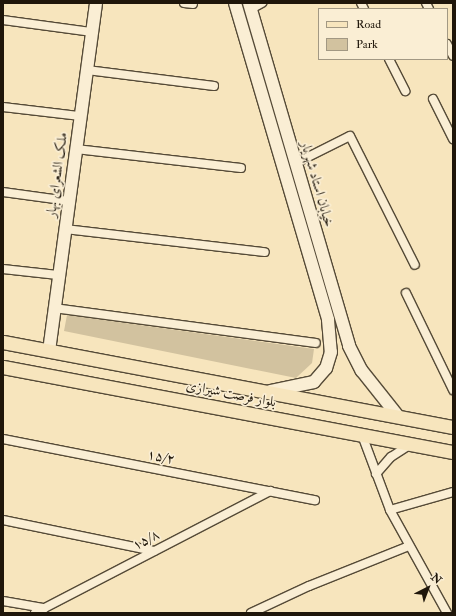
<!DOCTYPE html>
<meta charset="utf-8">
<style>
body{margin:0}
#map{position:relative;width:456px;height:616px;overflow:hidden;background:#f7e5bd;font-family:"IM FELL Double Pica",Amiri,serif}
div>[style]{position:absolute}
.green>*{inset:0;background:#d2c29f}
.roads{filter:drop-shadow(1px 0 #554a37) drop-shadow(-1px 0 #554a37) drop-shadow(0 1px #554a37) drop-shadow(0 -1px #554a37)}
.street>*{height:8px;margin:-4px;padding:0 4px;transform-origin:4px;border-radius:4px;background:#faeed4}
.secondary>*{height:12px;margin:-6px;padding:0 6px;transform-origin:6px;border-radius:6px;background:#faeed4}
.primary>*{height:13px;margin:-6.5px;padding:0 6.5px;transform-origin:6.5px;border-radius:6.5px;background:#f7e5bd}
span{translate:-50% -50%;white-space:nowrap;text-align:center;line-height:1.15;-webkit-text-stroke:3.5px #faeed4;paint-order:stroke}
.street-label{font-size:14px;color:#1f160a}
.frame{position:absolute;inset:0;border:4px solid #1f160a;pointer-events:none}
.legend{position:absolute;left:318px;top:8px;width:130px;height:52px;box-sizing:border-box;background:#faeed4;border:1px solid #a29883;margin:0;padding:5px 7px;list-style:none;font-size:12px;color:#1f160a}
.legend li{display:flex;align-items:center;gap:8px;height:20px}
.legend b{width:20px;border:1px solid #a29883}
.north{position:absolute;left:408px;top:568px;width:40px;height:40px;-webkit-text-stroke:3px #faeed4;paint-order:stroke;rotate:42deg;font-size:11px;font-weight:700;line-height:16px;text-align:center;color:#1f160a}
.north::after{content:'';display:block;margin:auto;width:14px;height:18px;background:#1f160a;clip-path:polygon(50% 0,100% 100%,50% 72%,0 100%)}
</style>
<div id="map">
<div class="green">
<i style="clip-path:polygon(67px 315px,314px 349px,312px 363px,296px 378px,64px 331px)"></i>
</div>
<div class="roads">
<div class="street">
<i style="left:184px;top:3px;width:9px;rotate:6deg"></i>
<i style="left:361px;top:3px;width:7px;rotate:63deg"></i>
<i style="left:426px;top:3px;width:7px;rotate:63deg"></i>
<i style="left:251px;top:9px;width:13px;rotate:-29deg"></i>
<i style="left:3px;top:20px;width:90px;rotate:7.7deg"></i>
<i style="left:447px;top:44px;width:13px;rotate:63deg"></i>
<i style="left:389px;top:59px;width:36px;rotate:63deg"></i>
<i style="left:87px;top:70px;width:128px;rotate:7.2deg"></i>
<i style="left:433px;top:99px;width:45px;rotate:63.4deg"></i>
<i style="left:3px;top:107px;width:78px;rotate:6.7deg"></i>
<i style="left:76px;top:149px;width:166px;rotate:6.6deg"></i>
<i style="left:296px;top:163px;width:60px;rotate:-26.6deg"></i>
<i style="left:350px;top:136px;width:144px;rotate:63.3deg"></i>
<i style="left:3px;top:192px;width:67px;rotate:7.8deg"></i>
<i style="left:65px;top:229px;width:201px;rotate:6.6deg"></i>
<i style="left:3px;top:269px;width:55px;rotate:6.2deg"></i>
<i style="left:406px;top:293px;width:108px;rotate:64.1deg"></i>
<i style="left:54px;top:308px;width:264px;rotate:7.6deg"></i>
<i style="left:362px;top:435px;width:80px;rotate:69.5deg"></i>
<i style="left:390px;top:510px;width:118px;rotate:61deg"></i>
<i style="left:3px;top:439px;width:318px;rotate:11.1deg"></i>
<i style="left:376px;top:474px;width:23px;rotate:-49deg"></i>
<i style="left:391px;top:457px;width:24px;rotate:-33deg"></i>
<i style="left:390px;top:510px;width:66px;rotate:-15.9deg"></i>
<i style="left:3px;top:520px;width:154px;rotate:11.6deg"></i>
<i style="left:3px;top:601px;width:42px;rotate:9.7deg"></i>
<i style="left:35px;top:613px;width:265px;rotate:-27.4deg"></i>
<i style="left:251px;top:613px;width:64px;rotate:-25deg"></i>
<i style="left:309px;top:586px;width:108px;rotate:-21.8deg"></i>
</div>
<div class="secondary">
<i style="left:235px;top:3px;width:330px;rotate:73.6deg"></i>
<i style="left:328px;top:320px;width:32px;rotate:85deg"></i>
<i style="left:331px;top:352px;width:17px;rotate:107deg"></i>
<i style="left:326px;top:368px;width:18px;rotate:131deg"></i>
<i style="left:314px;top:382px;width:45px;rotate:168.4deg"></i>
<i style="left:249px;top:3px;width:357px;rotate:73.7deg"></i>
<i style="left:349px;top:346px;width:28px;rotate:63deg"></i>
<i style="left:362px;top:371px;width:56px;rotate:51.5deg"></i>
<i style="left:49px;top:351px;width:351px;rotate:-82.3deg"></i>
</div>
<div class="primary">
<i style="left:3px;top:342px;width:458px;rotate:10.7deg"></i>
<i style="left:3px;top:367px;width:458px;rotate:10.7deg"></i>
</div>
</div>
<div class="street-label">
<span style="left:57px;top:175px;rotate:-82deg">ملک الشعرای بهار</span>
<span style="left:317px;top:184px;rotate:74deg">خیابان استاد شهریار</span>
<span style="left:231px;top:394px;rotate:11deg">بلوار فرصت شیرازی</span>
<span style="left:161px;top:457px;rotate:11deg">۱۵/۲</span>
<span style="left:146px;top:540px;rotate:-27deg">۱۵/۸</span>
</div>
<div class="frame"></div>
<ul class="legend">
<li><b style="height:5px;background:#f7e5bd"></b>Road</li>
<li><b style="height:11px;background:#d2c29f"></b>Park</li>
</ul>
<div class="north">N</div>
</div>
